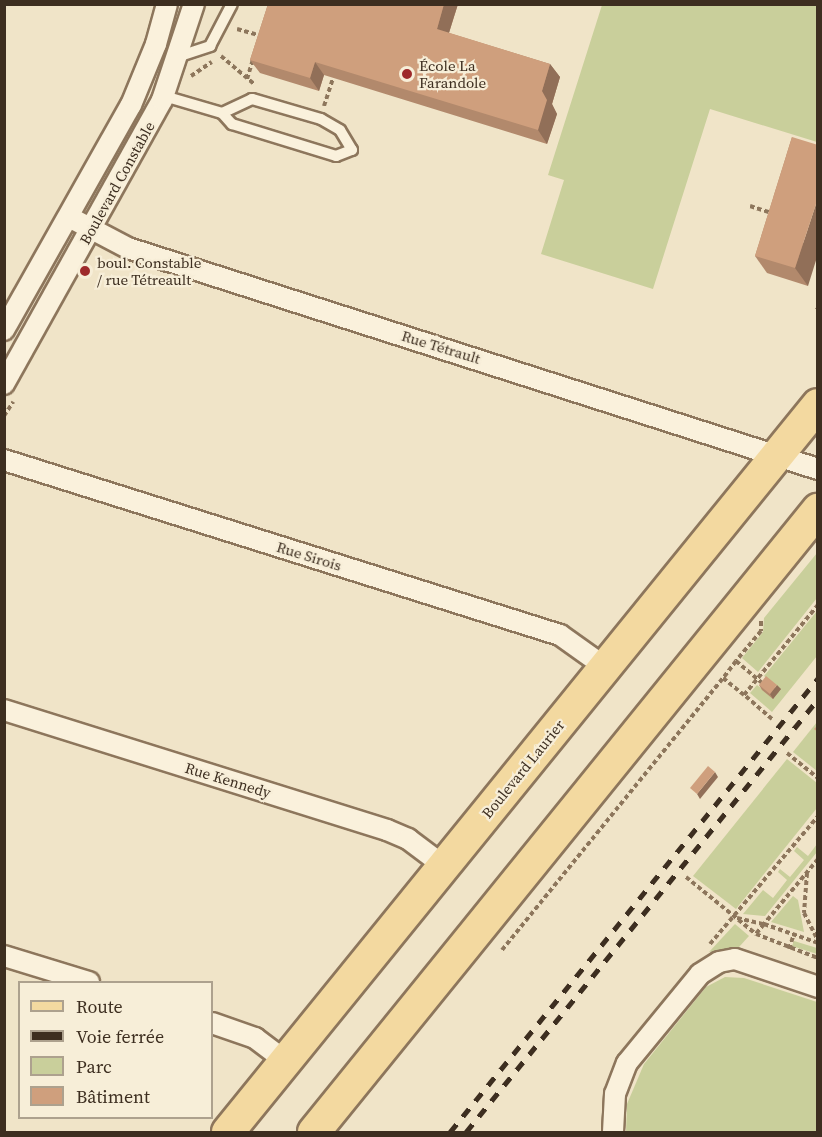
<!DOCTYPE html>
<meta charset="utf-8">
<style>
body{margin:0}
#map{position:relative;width:822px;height:1137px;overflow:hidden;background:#f0e4c8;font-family:"Source Serif 4",serif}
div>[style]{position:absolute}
.green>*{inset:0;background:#c9cf9b}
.path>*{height:4px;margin-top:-2px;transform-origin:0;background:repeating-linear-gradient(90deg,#8d765c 0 4.5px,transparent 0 7.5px)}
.roads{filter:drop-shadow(2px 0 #8d765c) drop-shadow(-2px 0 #8d765c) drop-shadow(0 2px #8d765c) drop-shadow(0 -2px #8d765c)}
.service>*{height:10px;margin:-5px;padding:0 5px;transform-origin:5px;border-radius:5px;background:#faf1dc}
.minor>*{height:20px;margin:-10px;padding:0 10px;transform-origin:10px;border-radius:10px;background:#faf1dc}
.primary>*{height:32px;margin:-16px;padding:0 16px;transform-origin:16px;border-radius:16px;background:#f3d9a0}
.rail>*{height:4.5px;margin-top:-2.25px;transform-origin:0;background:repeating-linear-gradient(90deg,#3d2e20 0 10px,transparent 0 20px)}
.wall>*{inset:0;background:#b2896c}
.shaded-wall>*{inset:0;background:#916f58}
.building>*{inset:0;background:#cf9f7d}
.dots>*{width:16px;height:16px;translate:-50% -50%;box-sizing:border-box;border:3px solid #f7eed8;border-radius:50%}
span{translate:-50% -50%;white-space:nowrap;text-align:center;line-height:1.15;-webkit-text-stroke:4.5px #f7eed8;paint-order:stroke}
.poi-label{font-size:15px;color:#3d2e20}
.left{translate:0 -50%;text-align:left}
.street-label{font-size:15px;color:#3d2e20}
.frame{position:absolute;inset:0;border:6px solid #3d2e20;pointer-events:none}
.legend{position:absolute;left:18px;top:981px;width:195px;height:138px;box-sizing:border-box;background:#f7eed8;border:2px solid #ada18e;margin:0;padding:8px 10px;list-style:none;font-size:18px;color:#3d2e20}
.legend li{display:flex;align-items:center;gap:12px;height:30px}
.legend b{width:30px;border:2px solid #ada18e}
</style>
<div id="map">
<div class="green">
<i style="clip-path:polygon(602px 5px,817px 5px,817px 142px,710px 109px,653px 289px,541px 254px,564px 180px,548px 175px)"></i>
<i style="clip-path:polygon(817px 553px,817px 598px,758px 672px,742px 658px,763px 632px,764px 618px)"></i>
<i style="clip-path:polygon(817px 611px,817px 656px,772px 712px,750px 693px,757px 685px,774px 698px,780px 689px,764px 676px)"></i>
<i style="clip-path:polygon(817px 722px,817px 771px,793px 752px)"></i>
<i style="clip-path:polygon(787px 759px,817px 783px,817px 808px,736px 909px,693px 876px)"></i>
<i style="clip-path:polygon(817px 844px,817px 852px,765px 916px,743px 914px,763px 890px,773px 898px,787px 880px,778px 872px,780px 869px,790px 877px,804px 860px,794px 851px,797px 847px,808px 856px)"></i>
<i style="clip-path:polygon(793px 896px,798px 900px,804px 932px,771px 922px)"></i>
<i style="clip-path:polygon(735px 924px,749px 936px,739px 947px,709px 952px)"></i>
<i style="clip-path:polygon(794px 941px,817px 948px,817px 954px,792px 946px)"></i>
<i style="clip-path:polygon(725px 977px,744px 978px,817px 1002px,817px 1132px,626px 1132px,627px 1104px,644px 1064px,706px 987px)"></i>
</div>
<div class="path">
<i style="left:237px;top:29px;width:25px;rotate:16deg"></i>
<i style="left:221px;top:56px;width:43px;rotate:40.3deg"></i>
<i style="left:191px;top:76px;width:25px;rotate:-34deg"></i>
<i style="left:247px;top:79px;width:21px;rotate:-73deg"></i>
<i style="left:324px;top:106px;width:29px;rotate:-72deg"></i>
<i style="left:750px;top:206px;width:23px;rotate:18deg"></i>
<i style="left:816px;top:310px;width:2px;rotate:-27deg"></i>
<i style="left:4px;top:416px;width:17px;rotate:-57deg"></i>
<i style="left:761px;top:621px;width:10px;rotate:90deg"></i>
<i style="left:761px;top:631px;width:39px;rotate:130deg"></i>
<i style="left:736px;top:661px;width:38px;rotate:40deg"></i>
<i style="left:736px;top:661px;width:21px;rotate:127deg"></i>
<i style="left:723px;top:678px;width:27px;rotate:39deg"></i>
<i style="left:772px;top:719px;width:37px;rotate:-139deg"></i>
<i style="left:744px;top:695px;width:117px;rotate:-50.6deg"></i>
<i style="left:787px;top:753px;width:40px;rotate:39deg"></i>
<i style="left:818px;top:859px;width:85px;rotate:129.7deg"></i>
<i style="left:764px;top:924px;width:57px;rotate:19.4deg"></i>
<i style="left:807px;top:873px;width:40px;rotate:94.3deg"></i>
<i style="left:804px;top:913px;width:30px;rotate:63deg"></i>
<i style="left:686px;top:877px;width:90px;rotate:39.2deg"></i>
<i style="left:756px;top:934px;width:66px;rotate:21.2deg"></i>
<i style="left:737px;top:918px;width:28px;rotate:13deg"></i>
<i style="left:764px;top:924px;width:13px;rotate:129deg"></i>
<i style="left:710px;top:944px;width:167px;rotate:-49.8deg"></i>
<i style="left:789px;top:949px;width:16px;rotate:-72deg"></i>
<i style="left:502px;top:950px;width:350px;rotate:-50.9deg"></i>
</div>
<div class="roads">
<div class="service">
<i style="left:180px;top:56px;width:32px;rotate:-18deg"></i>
<i style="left:210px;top:46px;width:47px;rotate:-62.4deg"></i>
<i style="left:164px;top:96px;width:60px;rotate:16.3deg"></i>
<i style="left:222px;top:113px;width:15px;rotate:48deg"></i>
<i style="left:232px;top:124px;width:109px;rotate:17.1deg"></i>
<i style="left:336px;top:156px;width:17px;rotate:-21deg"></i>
<i style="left:352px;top:150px;width:23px;rotate:-121deg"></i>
<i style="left:340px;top:130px;width:22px;rotate:-150deg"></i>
<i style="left:321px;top:119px;width:72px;rotate:-163.8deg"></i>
<i style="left:252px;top:99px;width:33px;rotate:155deg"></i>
</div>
<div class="minor">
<i style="left:69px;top:217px;width:67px;rotate:27.7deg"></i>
<i style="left:128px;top:248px;width:725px;rotate:17.76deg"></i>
<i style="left:4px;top:330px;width:258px;rotate:-60.6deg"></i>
<i style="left:131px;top:105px;width:66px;rotate:-67.7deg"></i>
<i style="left:156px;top:44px;width:41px;rotate:-74.6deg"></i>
<i style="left:4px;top:384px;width:325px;rotate:-60.9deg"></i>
<i style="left:162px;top:100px;width:101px;rotate:-71.6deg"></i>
<i style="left:4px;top:460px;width:583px;rotate:17.47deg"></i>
<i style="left:560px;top:635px;width:55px;rotate:35.4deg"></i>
<i style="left:4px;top:710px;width:401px;rotate:17.4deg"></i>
<i style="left:387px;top:830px;width:23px;rotate:23deg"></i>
<i style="left:408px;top:839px;width:45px;rotate:36.9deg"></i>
<i style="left:4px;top:956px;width:89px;rotate:17deg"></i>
<i style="left:212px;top:1023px;width:46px;rotate:19.2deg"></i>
<i style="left:255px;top:1038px;width:39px;rotate:37deg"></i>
<i style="left:613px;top:1132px;width:38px;rotate:-87deg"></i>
<i style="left:615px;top:1094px;width:33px;rotate:-69deg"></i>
<i style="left:627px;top:1063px;width:115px;rotate:-50.6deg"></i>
<i style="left:700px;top:974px;width:22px;rotate:-32deg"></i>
<i style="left:719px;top:962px;width:16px;rotate:-11deg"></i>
<i style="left:735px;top:959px;width:88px;rotate:18.6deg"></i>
</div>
<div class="primary">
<i style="left:228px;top:1132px;width:936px;rotate:-50.94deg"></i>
<i style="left:314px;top:1132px;width:801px;rotate:-50.98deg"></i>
</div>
</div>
<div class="rail">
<i style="left:450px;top:1132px;width:584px;rotate:-50.97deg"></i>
<i style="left:466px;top:1132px;width:558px;rotate:-50.89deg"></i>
</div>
<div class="wall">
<i style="clip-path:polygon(268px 4px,458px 4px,449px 33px,550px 64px,560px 77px,552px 104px,557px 114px,547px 144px,324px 75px,319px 91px,260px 73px,250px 60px)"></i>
<i style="clip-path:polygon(792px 137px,808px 286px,767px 273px,755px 256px)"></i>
<i style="clip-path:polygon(759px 685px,781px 689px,773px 699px,762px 690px)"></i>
</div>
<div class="shaded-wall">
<i style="clip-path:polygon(444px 4px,458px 4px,446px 42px,437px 29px)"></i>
<i style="clip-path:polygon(315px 62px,324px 75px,319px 91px,310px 78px)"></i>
<i style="clip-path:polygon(550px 64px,560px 77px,552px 104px,557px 114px,547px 144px,538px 130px,542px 91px)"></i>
<i style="clip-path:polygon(818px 198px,818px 254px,808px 286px,795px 268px)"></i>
<i style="clip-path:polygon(777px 685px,781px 689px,773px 699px,770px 694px)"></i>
<i style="clip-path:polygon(715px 772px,718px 777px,700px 799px,697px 794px)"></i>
</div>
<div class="building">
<i style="clip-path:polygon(268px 4px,444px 4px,437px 29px,550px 64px,542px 91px,547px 100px,538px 130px,315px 62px,310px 78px,250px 60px)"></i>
<i style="clip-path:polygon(792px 137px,818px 145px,818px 198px,795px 268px,755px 256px)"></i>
<i style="clip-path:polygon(766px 676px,777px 685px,770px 694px,759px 685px)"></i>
<i style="clip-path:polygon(818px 725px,818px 732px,814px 729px)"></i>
<i style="clip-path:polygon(708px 766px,715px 772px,697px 794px,690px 788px)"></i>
</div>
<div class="dots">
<i style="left:407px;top:74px;background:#9e2a2b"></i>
<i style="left:85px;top:271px;background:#9e2a2b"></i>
</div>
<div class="poi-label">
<span class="left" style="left:419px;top:74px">École La<br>Farandole</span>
<span class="left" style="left:97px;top:271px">boul. Constable<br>/ rue Tétreault</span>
</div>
<div class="street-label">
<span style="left:117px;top:183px;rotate:-61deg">Boulevard Constable</span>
<span style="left:441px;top:347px;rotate:17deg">Rue Tétrault</span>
<span style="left:309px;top:556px;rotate:17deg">Rue Sirois</span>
<span style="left:523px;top:769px;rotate:-51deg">Boulevard Laurier</span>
<span style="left:228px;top:780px;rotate:17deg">Rue Kennedy</span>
</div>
<div class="frame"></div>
<ul class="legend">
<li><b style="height:8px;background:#f3d9a0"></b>Route</li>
<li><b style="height:8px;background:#3d2e20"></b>Voie ferrée</li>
<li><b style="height:16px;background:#c9cf9b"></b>Parc</li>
<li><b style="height:16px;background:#cf9f7d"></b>Bâtiment</li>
</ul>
</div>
